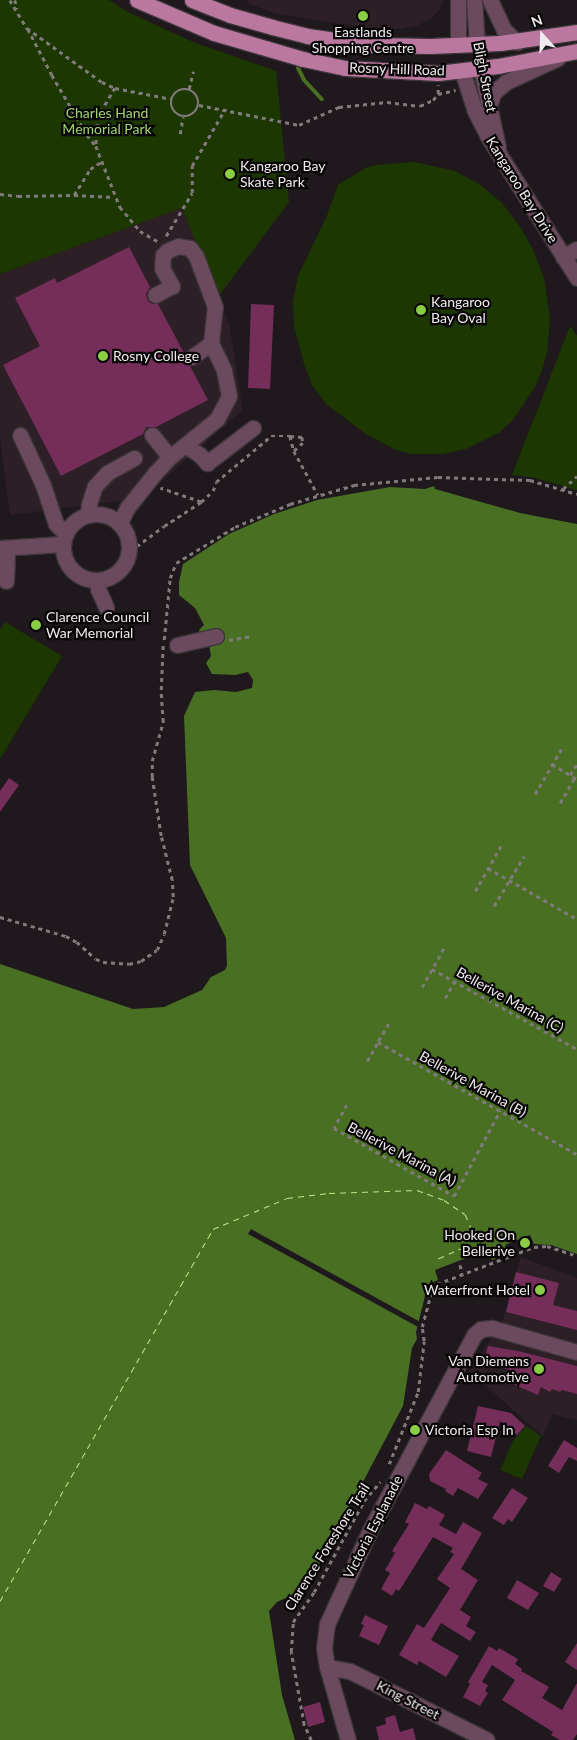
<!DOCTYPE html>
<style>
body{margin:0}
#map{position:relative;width:577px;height:1740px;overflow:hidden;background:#1f181c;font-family:Lato,sans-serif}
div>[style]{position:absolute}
.built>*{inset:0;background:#2c1f26}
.green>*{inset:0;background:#1d3700}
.water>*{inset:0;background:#496f23}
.pier>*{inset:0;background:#1f181c}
.stream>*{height:4px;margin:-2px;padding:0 2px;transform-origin:2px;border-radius:2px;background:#496f23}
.ferry>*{height:1px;margin-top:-0.5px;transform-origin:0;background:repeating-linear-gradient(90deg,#b6ec87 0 6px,transparent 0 11px)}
.building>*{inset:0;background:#742e59}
.path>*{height:2.5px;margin-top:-1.25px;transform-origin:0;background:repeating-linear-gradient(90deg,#807a7d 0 4px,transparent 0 8px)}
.path>.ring{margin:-1.25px;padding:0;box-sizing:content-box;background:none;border:2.5px solid #807a7d;border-radius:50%}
.roads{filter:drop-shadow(1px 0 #3c3539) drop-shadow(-1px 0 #3c3539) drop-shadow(0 1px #3c3539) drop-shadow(0 -1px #3c3539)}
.minor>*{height:15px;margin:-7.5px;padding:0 7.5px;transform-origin:7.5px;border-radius:7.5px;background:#6a4a5c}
.minor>.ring{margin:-7.5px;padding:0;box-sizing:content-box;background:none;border:15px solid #6a4a5c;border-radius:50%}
.major>*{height:15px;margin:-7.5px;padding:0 7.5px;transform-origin:7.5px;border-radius:7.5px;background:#ba789e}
.dots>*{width:14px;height:14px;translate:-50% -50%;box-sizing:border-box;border:2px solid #070506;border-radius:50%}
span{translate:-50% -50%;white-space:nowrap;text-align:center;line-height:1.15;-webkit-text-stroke:4.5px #070506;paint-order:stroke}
.poi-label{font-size:14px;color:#efeaed}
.left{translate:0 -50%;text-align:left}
.right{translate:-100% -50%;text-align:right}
.street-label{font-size:14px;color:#efeaed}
.park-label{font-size:14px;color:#a1d772}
.north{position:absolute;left:517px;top:10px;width:50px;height:50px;-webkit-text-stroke:4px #070506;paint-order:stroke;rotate:340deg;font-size:14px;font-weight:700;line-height:20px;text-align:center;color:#efeaed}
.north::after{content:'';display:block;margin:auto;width:18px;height:22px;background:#efeaed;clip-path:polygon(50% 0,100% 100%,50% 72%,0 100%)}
</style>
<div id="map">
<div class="built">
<i style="clip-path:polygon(248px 0,443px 0,440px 9px,432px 18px,419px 25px,401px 29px,366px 28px,277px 14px,249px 4px)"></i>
<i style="clip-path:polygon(182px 208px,229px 324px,243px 410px,142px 498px,10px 515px,0 440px,0 274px)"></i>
<i style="clip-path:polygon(521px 1257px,577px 1278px,577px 1420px,552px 1414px,543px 1436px,469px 1371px,502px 1322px)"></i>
</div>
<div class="green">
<i style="clip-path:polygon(0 0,109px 0,128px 12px,193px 42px,276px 71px,289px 202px,218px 297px,182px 208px,0 274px)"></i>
<i style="clip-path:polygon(415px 162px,455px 171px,479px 184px,502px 203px,521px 228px,533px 250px,544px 278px,550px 319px,547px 353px,542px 370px,535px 387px,512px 421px,499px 433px,480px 442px,466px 449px,443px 454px,411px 454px,396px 450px,366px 434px,326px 404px,312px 385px,304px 364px,294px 326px,293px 302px,298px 276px,326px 218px,338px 185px,365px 168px,376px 165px)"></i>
<i style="clip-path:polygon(570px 326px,577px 336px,577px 490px,531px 477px,512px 475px)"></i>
<i style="clip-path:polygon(5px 622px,62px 656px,0 759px,0 630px)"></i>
<i style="clip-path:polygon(526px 1426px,541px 1436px,522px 1479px,500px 1470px,513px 1441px)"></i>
</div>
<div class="water">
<i style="clip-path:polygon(434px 486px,435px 489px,520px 513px,577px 524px,577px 1254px,551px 1245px,534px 1244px,530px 1235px,505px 1245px,508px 1254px,492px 1260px,487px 1250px,435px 1270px,438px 1280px,428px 1284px,416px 1332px,417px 1339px,412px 1348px,403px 1406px,309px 1584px,301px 1591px,277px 1602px,269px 1611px,282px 1695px,295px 1740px,0 1740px,0 964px,133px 1009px,164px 1007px,202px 990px,211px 977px,225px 970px,227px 966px,226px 938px,190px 865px,184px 716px,195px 692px,214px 690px,236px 692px,252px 688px,253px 680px,248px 672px,235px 675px,212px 674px,206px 663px,211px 656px,207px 635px,201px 636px,199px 630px,204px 625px,195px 608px,179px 595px,179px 582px,183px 564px,229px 534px,274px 514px,317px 500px,390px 487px,425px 489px)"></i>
</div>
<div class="pier">
<i style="clip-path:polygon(251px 1229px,422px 1323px,420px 1328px,248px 1234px)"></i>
</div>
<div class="stream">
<i style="left:298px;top:68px;width:13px;rotate:63deg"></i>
<i style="left:304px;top:80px;width:26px;rotate:47deg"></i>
</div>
<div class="ferry">
<i style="left:0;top:1601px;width:429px;rotate:-60.2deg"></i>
<i style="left:213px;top:1229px;width:80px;rotate:-22.7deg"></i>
<i style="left:287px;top:1198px;width:42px;rotate:-6.8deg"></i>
<i style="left:329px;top:1193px;width:88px;rotate:-2deg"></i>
<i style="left:417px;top:1190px;width:29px;rotate:20deg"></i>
<i style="left:444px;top:1200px;width:25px;rotate:34deg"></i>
<i style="left:465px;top:1214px;width:12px;rotate:66deg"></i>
<i style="left:470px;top:1225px;width:11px;rotate:85deg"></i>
<i style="left:471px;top:1236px;width:13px;rotate:122deg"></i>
<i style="left:464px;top:1247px;width:30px;rotate:156deg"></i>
</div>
<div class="building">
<i style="clip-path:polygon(129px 247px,150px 287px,146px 294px,147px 299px,150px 303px,158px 304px,184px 353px,184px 362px,190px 366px,208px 400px,156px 427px,146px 427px,143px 434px,61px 476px,3px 365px,40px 346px,15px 298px,55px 278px,57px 283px)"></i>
<i style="clip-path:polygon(251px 304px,274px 305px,270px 389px,248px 388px)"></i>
<i style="clip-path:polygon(9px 778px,19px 785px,0 812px,0 791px)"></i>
<i style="clip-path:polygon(516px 1272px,559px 1283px,553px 1305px,577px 1311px,577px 1330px,506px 1312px)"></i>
<i style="clip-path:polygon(488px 1346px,518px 1351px,577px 1366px,577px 1394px,562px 1390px,560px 1392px,552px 1389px,550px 1392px,541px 1387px,538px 1395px,508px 1382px,512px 1374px,509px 1373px,511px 1370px,484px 1364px)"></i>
<i style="clip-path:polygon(478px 1406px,511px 1413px,525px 1426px,517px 1435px,500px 1421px,491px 1457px,467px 1451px)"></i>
<i style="clip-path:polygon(564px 1440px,577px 1448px,577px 1461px,569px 1457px,559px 1473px,548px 1466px)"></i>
<i style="clip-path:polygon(446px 1450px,482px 1473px,478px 1479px,488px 1484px,478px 1499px,458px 1488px,453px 1496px,445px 1491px,446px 1489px,430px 1481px,429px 1474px)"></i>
<i style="clip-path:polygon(512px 1488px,528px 1498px,512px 1522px,508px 1519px,504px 1525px,492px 1518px)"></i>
<i style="clip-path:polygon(415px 1503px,427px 1509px,429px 1506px,445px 1515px,439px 1525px,456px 1534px,463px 1522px,482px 1533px,461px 1569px,478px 1580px,460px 1610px,471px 1617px,466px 1626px,476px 1632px,470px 1641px,441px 1623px,431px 1640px,459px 1656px,446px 1677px,419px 1661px,417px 1665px,399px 1655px,417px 1624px,424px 1628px,450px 1588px,437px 1579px,454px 1554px,450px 1552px,453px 1548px,433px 1537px,399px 1591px,396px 1589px,392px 1596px,381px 1589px,390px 1573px,385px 1570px,395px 1553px,392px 1551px,409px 1524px,405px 1522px)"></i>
<i style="clip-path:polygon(551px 1572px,562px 1579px,554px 1592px,543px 1586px)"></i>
<i style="clip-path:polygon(517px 1580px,539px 1593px,528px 1610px,507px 1598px)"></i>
<i style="clip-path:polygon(365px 1615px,388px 1626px,379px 1645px,359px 1636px,364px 1625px,361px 1624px)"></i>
<i style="clip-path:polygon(577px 1643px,577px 1670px,565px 1662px)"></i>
<i style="clip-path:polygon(489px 1646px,497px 1651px,499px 1648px,518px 1659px,515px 1664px,522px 1669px,521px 1671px,549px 1687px,542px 1698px,562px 1710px,577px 1683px,577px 1734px,573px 1740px,560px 1740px,551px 1735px,553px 1732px,502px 1700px,515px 1680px,492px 1665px,482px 1682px,488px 1685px,485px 1691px,488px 1693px,480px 1706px,463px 1697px,470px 1684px,468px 1682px)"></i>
<i style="clip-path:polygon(320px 1702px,325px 1722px,308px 1727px,303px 1707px)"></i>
<i style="clip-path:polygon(395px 1715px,400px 1732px,413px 1728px,416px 1740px,379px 1740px,376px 1727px,386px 1724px,385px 1718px)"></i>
</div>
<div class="path">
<i style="left:10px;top:0;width:33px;rotate:59deg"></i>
<i style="left:27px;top:28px;width:92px;rotate:35.8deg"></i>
<i style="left:102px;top:82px;width:14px;rotate:25deg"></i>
<i style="left:115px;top:88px;width:58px;rotate:10.9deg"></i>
<i style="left:15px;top:0;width:9px;rotate:77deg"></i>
<i style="left:28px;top:29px;width:52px;rotate:62.4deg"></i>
<i style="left:52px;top:75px;width:69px;rotate:59.7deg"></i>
<i style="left:87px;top:135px;width:13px;rotate:51deg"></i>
<i style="left:115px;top:88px;width:32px;rotate:120deg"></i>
<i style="left:99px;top:116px;width:30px;rotate:96deg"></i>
<i style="left:96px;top:146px;width:66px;rotate:68.5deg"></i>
<i style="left:120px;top:207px;width:31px;rotate:50deg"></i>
<i style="left:140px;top:231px;width:22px;rotate:30deg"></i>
<i class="ring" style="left:171px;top:89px;width:25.5px;height:25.5px"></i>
<i style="left:189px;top:89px;width:18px;rotate:-77deg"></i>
<i style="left:438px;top:94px;width:18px;rotate:-13deg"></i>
<i style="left:199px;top:105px;width:102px;rotate:11.3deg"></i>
<i style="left:299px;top:125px;width:44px;rotate:-24.2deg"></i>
<i style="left:339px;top:107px;width:48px;rotate:-5.9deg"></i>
<i style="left:387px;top:102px;width:33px;rotate:7deg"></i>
<i style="left:420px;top:106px;width:14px;rotate:-25deg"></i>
<i style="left:433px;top:100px;width:8px;rotate:-50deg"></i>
<i style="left:438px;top:94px;width:9px;rotate:-90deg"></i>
<i style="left:180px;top:134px;width:17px;rotate:-80deg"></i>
<i style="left:0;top:194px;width:18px;rotate:6deg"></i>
<i style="left:18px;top:196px;width:56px;rotate:-1deg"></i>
<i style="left:74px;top:195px;width:31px;rotate:-58deg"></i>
<i style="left:90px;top:169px;width:13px;rotate:-32deg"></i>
<i style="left:74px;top:195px;width:40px;rotate:2.9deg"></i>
<i style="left:166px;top:236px;width:50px;rotate:-58.8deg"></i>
<i style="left:192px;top:193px;width:27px;rotate:-90deg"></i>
<i style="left:192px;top:166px;width:66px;rotate:-59.9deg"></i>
<i style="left:290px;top:436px;width:12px;rotate:5deg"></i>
<i style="left:302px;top:437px;width:6px;rotate:81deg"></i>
<i style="left:303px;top:443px;width:12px;rotate:138deg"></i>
<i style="left:563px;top:489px;width:19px;rotate:-43deg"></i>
<i style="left:201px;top:502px;width:16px;rotate:-43deg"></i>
<i style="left:213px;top:491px;width:9px;rotate:-72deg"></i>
<i style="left:216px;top:482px;width:72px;rotate:-39.9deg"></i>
<i style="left:271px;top:436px;width:19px"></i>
<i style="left:290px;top:436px;width:16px;rotate:75deg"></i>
<i style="left:294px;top:451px;width:50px;rotate:61.4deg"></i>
<i style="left:130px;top:551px;width:42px;rotate:-36.3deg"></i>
<i style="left:164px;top:526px;width:44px;rotate:-33deg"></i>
<i style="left:201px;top:502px;width:43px;rotate:-161.1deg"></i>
<i style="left:164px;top:640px;width:62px;rotate:-84.5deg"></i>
<i style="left:170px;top:578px;width:16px;rotate:-68deg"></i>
<i style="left:176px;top:563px;width:69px;rotate:-31.4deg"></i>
<i style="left:235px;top:527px;width:60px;rotate:-22.7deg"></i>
<i style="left:290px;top:504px;width:67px;rotate:-16.5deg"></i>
<i style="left:354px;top:485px;width:84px;rotate:-5.4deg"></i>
<i style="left:438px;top:477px;width:92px;rotate:1.9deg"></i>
<i style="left:530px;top:480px;width:49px;rotate:16.6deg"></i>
<i style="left:229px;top:640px;width:23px;rotate:-10deg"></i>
<i style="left:552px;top:764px;width:29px;rotate:31deg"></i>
<i style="left:570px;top:775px;width:13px;rotate:-58deg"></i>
<i style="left:535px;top:794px;width:56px;rotate:-59.7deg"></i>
<i style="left:560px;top:803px;width:30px;rotate:-60deg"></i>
<i style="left:488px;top:868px;width:103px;rotate:29.8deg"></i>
<i style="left:475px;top:891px;width:52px;rotate:-60deg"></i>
<i style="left:494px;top:906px;width:58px;rotate:-59deg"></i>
<i style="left:0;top:917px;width:69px;rotate:16.1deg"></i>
<i style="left:66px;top:936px;width:13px;rotate:29deg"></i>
<i style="left:77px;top:942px;width:25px;rotate:42deg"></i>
<i style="left:96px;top:959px;width:8px;rotate:23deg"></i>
<i style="left:103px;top:962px;width:26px;rotate:4deg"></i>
<i style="left:129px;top:964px;width:12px;rotate:-14deg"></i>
<i style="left:141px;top:961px;width:19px;rotate:-35deg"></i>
<i style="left:157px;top:950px;width:17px;rotate:-66deg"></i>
<i style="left:164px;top:934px;width:38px;rotate:-76deg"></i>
<i style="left:173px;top:897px;width:17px;rotate:-93deg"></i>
<i style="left:172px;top:880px;width:45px;rotate:-104deg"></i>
<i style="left:161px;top:836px;width:60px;rotate:-98.7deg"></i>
<i style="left:152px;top:777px;width:16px;rotate:-90deg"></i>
<i style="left:152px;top:761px;width:41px;rotate:-74.2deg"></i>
<i style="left:163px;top:722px;width:32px;rotate:-94deg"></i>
<i style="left:161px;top:690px;width:45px;rotate:-87.5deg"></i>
<i style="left:432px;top:969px;width:166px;rotate:28.9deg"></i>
<i style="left:422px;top:987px;width:47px;rotate:-60.7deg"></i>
<i style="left:445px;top:998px;width:40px;rotate:-60.3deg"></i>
<i style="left:389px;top:1024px;width:21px;rotate:121deg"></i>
<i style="left:378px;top:1042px;width:228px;rotate:29.4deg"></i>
<i style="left:367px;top:1061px;width:22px;rotate:-60deg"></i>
<i style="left:347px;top:1105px;width:26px;rotate:119deg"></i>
<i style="left:334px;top:1128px;width:138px;rotate:29.5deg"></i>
<i style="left:454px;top:1196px;width:97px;rotate:-61.6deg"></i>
<i style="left:460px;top:1265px;width:9px;rotate:72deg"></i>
<i style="left:389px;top:1464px;width:78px;rotate:-68.1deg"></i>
<i style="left:418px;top:1392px;width:51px;rotate:-83.3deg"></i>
<i style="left:424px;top:1341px;width:14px;rotate:-98deg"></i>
<i style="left:422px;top:1327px;width:39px;rotate:-75deg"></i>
<i style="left:432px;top:1289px;width:7px;rotate:-45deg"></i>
<i style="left:437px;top:1284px;width:104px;rotate:-20.9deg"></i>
<i style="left:534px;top:1247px;width:13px;rotate:-4deg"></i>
<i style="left:547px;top:1246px;width:32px;rotate:18deg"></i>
<i style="left:311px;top:1740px;width:17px;rotate:-115deg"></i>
<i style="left:304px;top:1725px;width:74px;rotate:-100.1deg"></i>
<i style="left:291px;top:1652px;width:30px;rotate:-86deg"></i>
<i style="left:293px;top:1622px;width:37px;rotate:-55deg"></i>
<i style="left:314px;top:1592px;width:104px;rotate:-61.2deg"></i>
<i style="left:364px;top:1501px;width:25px;rotate:-50deg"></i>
</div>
<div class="roads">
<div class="minor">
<i style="left:474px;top:0;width:44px;rotate:86.1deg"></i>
<i style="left:490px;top:0;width:33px;rotate:65deg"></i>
<i style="left:504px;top:30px;width:18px;rotate:43deg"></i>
<i style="left:458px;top:45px;width:45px;rotate:-90deg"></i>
<i style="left:481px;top:69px;width:80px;rotate:77.7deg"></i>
<i style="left:462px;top:71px;width:40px;rotate:72deg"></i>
<i style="left:474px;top:109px;width:29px;rotate:63deg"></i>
<i style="left:487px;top:135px;width:169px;rotate:57.8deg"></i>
<i style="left:490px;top:103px;width:10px;rotate:-73deg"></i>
<i style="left:493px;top:93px;width:17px;rotate:-40deg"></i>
<i style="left:506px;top:82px;width:57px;rotate:-24.8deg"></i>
<i style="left:563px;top:257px;width:16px;rotate:-30deg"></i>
<i style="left:192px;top:357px;width:24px;rotate:-36deg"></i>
<i style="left:20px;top:435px;width:55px;rotate:65.3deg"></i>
<i style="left:43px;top:485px;width:41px;rotate:71.6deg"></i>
<i style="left:56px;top:524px;width:14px;rotate:45deg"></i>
<i style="left:152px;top:435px;width:28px;rotate:51deg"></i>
<i style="left:185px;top:445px;width:18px;rotate:34deg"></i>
<i style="left:200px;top:455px;width:11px;rotate:49deg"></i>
<i style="left:207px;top:463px;width:58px;rotate:-37.3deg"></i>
<i class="ring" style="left:63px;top:514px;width:51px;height:51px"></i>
<i style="left:88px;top:515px;width:11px;rotate:-85deg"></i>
<i style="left:89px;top:504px;width:19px;rotate:-72deg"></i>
<i style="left:95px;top:486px;width:18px;rotate:-47deg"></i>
<i style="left:107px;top:473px;width:31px;rotate:-29deg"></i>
<i style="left:120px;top:523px;width:17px;rotate:-65deg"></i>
<i style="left:127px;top:508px;width:45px;rotate:-51.3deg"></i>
<i style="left:155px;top:473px;width:22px;rotate:-47deg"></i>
<i style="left:170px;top:457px;width:60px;rotate:-39deg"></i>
<i style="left:217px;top:419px;width:26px;rotate:-62deg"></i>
<i style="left:229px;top:396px;width:26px;rotate:-101deg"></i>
<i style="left:224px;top:370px;width:30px;rotate:-116deg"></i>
<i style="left:211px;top:343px;width:36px;rotate:-84deg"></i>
<i style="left:215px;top:307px;width:54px;rotate:-110.4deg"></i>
<i style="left:196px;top:256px;width:10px;rotate:-127deg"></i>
<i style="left:190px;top:248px;width:12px;rotate:-171deg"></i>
<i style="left:178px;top:246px;width:12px;rotate:156deg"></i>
<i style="left:167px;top:251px;width:6px;rotate:135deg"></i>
<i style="left:163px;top:255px;width:13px;rotate:94deg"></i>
<i style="left:162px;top:268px;width:21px;rotate:61deg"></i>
<i style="left:172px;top:286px;width:19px;rotate:152deg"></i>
<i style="left:0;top:548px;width:63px;rotate:-3.6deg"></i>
<i style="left:97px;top:580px;width:9px;rotate:84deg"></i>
<i style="left:98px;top:589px;width:20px;rotate:66deg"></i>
<i style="left:6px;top:581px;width:33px;rotate:-88deg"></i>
<i style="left:177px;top:645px;width:40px;rotate:-13deg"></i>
<i style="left:327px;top:1667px;width:23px;rotate:10deg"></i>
<i style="left:350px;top:1671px;width:153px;rotate:26.7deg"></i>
<i style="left:348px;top:1740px;width:76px;rotate:-106deg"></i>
<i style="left:327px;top:1667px;width:19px;rotate:-99deg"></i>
<i style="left:324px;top:1648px;width:24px;rotate:-83deg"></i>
<i style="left:327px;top:1624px;width:103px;rotate:-65.4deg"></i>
<i style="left:370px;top:1530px;width:221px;rotate:-61.9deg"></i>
<i style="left:474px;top:1335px;width:9px;rotate:-41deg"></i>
<i style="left:481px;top:1329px;width:11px;rotate:-5deg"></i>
<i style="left:492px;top:1328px;width:88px;rotate:15.8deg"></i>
</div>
<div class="major">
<i style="left:137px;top:0;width:84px;rotate:23.2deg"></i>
<i style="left:214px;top:33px;width:93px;rotate:16.3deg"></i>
<i style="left:303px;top:59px;width:43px;rotate:12.1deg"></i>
<i style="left:345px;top:68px;width:93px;rotate:3.1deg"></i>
<i style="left:438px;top:73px;width:60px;rotate:-6.7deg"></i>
<i style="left:498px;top:66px;width:80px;rotate:-10.8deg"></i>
<i style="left:192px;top:0;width:41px;rotate:21.5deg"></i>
<i style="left:230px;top:15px;width:44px;rotate:15.9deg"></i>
<i style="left:272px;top:27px;width:36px;rotate:14deg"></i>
<i style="left:307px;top:36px;width:65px;rotate:8deg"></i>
<i style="left:371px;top:45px;width:59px;rotate:1deg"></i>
<i style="left:430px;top:46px;width:70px;rotate:-2.5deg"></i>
<i style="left:500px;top:43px;width:78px;rotate:-8.1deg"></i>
</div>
</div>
<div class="dots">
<i style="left:363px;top:16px;background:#8bce46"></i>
<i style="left:230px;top:174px;background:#8bce46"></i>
<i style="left:421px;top:310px;background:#8bce46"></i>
<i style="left:103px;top:356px;background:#8bce46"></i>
<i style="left:36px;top:625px;background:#8bce46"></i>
<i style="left:525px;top:1243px;background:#8bce46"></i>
<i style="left:540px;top:1290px;background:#8bce46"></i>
<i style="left:539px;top:1369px;background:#8bce46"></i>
<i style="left:415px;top:1430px;background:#8bce46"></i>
</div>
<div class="poi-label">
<span style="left:363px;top:40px">Eastlands<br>Shopping Centre</span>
<span class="left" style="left:240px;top:174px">Kangaroo Bay<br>Skate Park</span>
<span class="left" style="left:431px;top:310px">Kangaroo<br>Bay Oval</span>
<span class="left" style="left:113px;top:356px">Rosny College</span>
<span class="left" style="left:46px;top:625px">Clarence Council<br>War Memorial</span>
<span class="right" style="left:515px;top:1243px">Hooked On<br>Bellerive</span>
<span class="right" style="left:530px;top:1290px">Waterfront Hotel</span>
<span class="right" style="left:529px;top:1369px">Van Diemens<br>Automotive</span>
<span class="left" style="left:425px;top:1430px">Victoria Esp In</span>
</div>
<div class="street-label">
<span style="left:397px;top:69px;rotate:2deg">Rosny Hill Road</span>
<span style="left:485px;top:77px;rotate:79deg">Bligh Street</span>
<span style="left:522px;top:190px;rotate:58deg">Kangaroo Bay Drive</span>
<span style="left:510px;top:1000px;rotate:29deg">Bellerive Marina (C)</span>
<span style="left:473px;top:1084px;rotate:29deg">Bellerive Marina (B)</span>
<span style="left:402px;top:1154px;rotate:28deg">Bellerive Marina (A)</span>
<span style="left:373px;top:1527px;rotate:-63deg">Victoria Esplanade</span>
<span style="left:327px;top:1547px;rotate:-58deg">Clarence Foreshore Trail</span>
<span style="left:408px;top:1700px;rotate:27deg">King Street</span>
</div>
<div class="park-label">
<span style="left:107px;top:121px">Charles Hand<br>Memorial Park</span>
</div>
<div class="north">N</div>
</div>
